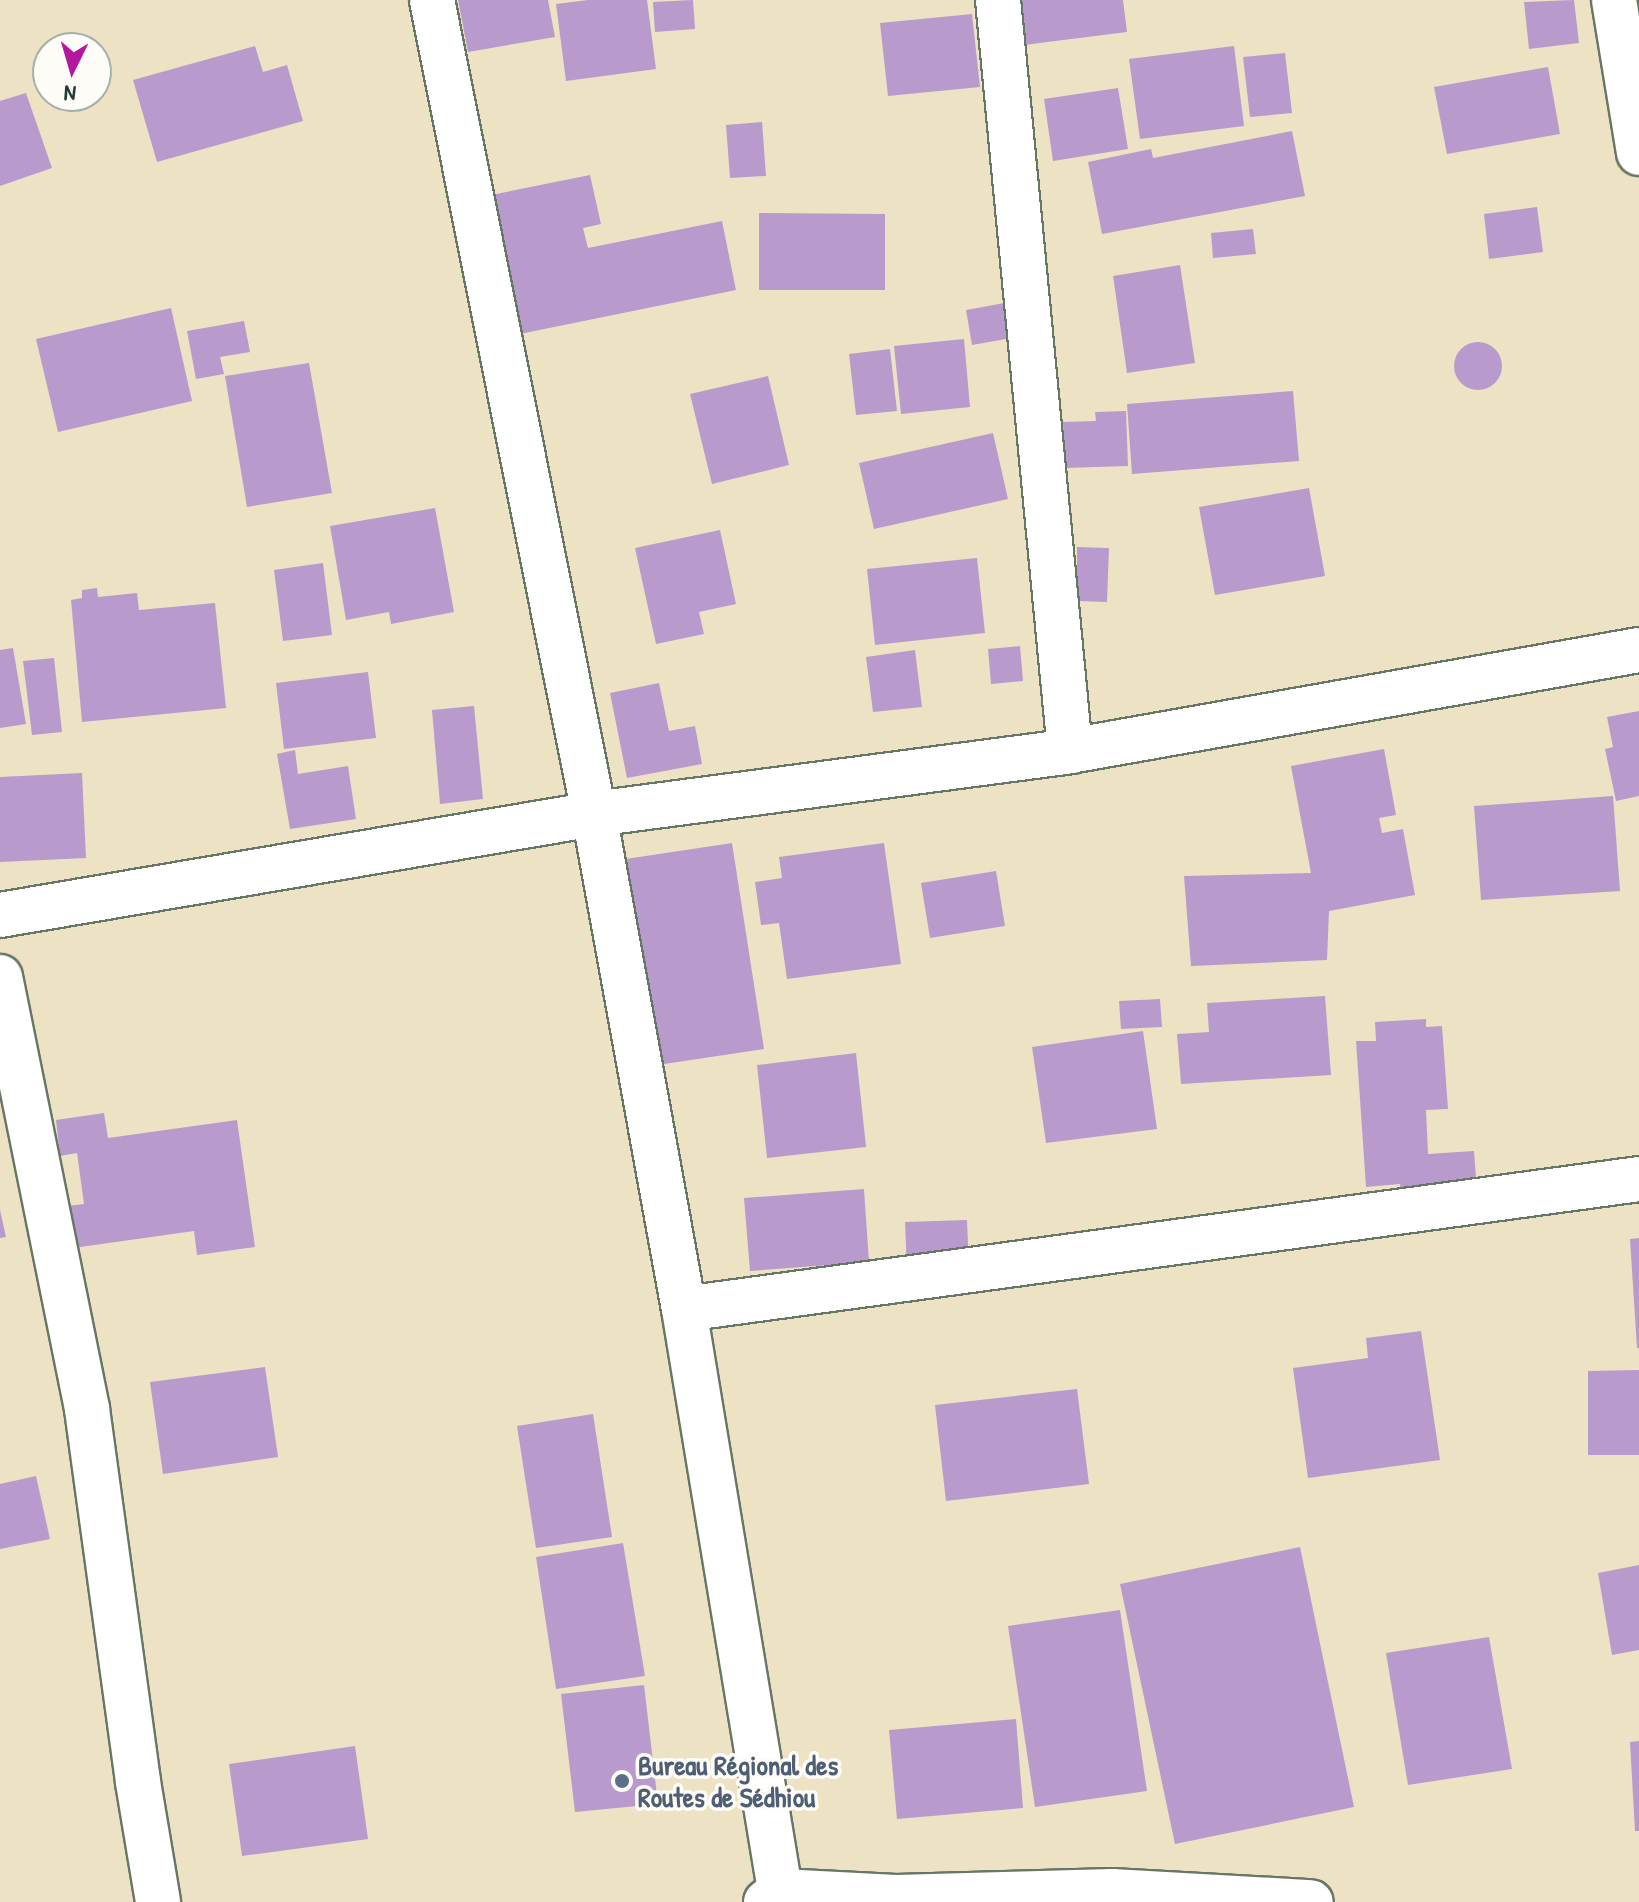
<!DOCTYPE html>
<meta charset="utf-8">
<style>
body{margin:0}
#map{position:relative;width:1639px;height:1902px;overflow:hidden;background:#eee2c4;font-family:"Patrick Hand",sans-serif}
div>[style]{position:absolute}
.building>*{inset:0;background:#b89bcc}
.round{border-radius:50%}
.roads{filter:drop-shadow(2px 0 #677766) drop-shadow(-2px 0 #677766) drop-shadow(0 2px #677766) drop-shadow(0 -2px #677766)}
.minor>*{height:44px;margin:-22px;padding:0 22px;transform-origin:22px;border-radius:22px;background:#fff}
.dots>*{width:22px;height:22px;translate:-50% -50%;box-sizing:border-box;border:4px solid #fdfcf7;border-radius:50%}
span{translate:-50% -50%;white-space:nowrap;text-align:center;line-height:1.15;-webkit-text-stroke:7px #fdfcf7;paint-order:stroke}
.service-label{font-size:28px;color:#4e5e75;font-weight:700}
.left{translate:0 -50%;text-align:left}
.north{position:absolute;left:32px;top:32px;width:80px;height:80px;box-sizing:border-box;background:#fdfcf7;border:2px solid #a4b0a9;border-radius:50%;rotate:185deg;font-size:22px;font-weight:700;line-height:32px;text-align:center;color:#1f3d34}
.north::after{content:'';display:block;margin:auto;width:28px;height:36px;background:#b5179e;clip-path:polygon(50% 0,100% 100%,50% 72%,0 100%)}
</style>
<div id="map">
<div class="building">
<i style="clip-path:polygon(458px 0,548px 0,555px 37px,468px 52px)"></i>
<i style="clip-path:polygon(588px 0,647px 0,656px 69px,566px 81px,556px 4px)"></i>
<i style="clip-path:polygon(693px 0,695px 29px,655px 32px,653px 2px)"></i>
<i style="clip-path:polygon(1003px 0,1123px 0,1127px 32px,1009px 47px)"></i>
<i style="clip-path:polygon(1574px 0,1579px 43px,1529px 49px,1524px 2px)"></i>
<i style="clip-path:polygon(972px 14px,980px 87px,888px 96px,880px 23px)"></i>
<i style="clip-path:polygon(255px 46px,263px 72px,287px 65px,303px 121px,157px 162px,133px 80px)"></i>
<i style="clip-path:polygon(1234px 46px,1244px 126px,1140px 139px,1129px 59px)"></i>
<i style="clip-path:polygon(1285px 53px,1292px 113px,1250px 117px,1243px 57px)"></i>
<i style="clip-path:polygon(1548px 67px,1560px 134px,1447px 154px,1434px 87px)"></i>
<i style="clip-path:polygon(1118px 88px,1128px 149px,1053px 161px,1044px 99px)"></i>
<i style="clip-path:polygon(26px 93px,52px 168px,0 186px,0 101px)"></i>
<i style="clip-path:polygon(762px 122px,766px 176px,730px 178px,726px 125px)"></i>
<i style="clip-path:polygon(1292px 131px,1305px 196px,1102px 234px,1088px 162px,1151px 149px,1153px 158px)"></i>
<i style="clip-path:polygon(590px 175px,601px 224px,583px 228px,588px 248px,722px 221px,736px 290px,510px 336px,481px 197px)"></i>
<i style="clip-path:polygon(1537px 207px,1543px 252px,1489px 259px,1484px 214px)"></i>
<i style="clip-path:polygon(759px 213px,885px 214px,885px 290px,759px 290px)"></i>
<i style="clip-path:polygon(1253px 229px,1256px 254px,1213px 258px,1211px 233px)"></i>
<i style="clip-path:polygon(1180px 265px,1195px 363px,1127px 373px,1113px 276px)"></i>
<i style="clip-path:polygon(1010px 302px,1017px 337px,972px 345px,966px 310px)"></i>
<i style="clip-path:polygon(171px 308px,192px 401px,58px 432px,36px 339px)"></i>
<i style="clip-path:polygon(244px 321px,250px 352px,220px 357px,224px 374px,196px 379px,187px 331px)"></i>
<i style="clip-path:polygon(964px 339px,970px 407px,901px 414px,894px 346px)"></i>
<i class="round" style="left:1454px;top:342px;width:48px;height:48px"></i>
<i style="clip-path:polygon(890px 349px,897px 411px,856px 415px,849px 354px)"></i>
<i style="clip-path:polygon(309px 363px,332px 493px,247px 507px,225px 376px)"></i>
<i style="clip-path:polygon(768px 376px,789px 465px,712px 484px,690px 394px)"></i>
<i style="clip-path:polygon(1293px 391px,1299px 461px,1132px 474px,1127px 404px)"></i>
<i style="clip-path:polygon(1126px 411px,1128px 466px,1065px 468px,1063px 422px,1096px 421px,1095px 412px)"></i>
<i style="clip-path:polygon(993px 433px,1008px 499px,874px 529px,859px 463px)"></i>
<i style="clip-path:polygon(1309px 488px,1325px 576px,1215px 595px,1199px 507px)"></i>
<i style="clip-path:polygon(435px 508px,454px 612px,391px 624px,389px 612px,346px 620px,330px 526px)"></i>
<i style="clip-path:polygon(720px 530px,736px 604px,699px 612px,704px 634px,656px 644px,635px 548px)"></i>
<i style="clip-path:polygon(1077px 547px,1109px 548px,1107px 602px,1077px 601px)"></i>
<i style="clip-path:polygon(977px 558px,985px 633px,875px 645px,867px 569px)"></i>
<i style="clip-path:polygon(323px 563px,332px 635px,283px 641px,274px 570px)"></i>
<i style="clip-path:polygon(97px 588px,98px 597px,137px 593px,139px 610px,215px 603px,226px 708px,82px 722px,71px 600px,82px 598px,82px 590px)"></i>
<i style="clip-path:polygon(1020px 646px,1023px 681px,991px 684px,988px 649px)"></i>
<i style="clip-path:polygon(13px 648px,26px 724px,0 728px,0 650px)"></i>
<i style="clip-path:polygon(915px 650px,922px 707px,873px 712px,866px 657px)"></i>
<i style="clip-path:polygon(54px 658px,62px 732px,32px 735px,23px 661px)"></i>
<i style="clip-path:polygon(368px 672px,376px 738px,284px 749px,276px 683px)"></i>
<i style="clip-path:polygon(659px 683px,669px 731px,695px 726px,702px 764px,627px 778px,610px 693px)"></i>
<i style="clip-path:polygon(474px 706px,483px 799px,440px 804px,432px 710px)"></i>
<i style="clip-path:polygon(1639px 711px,1639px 796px,1616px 801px,1605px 749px,1613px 747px,1607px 717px)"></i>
<i style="clip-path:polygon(1384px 749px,1396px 815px,1379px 818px,1382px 833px,1403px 829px,1415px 895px,1329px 911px,1327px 960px,1191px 966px,1184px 876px,1311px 873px,1291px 766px)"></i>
<i style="clip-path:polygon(295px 750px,298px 774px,348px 766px,356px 819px,290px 829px,277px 754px)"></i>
<i style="clip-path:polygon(82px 773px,86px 858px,0 862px,0 777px)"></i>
<i style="clip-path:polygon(1613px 796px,1620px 891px,1481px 900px,1474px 806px)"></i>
<i style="clip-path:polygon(732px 843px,764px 1049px,651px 1066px,619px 860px)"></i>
<i style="clip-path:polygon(884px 843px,901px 964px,787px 979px,779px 923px,761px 925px,755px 882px,782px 878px,779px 857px)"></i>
<i style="clip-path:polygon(996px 871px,1005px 926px,930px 938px,921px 883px)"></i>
<i style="clip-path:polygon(1325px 996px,1331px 1075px,1181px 1084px,1177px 1034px,1209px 1032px,1207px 1003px)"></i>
<i style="clip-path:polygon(1160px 999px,1162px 1027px,1121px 1029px,1119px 1001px)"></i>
<i style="clip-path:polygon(1426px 1019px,1426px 1027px,1442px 1026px,1448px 1109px,1426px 1110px,1428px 1154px,1474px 1151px,1477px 1191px,1401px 1195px,1400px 1184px,1366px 1187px,1356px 1041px,1376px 1041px,1375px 1022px)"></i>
<i style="clip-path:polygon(1143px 1031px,1157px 1129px,1046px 1143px,1032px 1047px)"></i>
<i style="clip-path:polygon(856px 1053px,866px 1147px,767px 1158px,757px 1065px)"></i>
<i style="clip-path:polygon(104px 1113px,108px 1138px,237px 1120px,255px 1247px,197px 1255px,194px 1231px,73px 1248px,67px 1206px,84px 1204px,77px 1153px,60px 1156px,56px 1120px)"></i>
<i style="clip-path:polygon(864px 1189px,869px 1262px,750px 1271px,744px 1198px)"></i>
<i style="clip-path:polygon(0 1210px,6px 1237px,0 1238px)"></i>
<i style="clip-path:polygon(967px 1220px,969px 1269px,907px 1272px,905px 1222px)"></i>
<i style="clip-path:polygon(1639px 1238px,1639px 1348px,1637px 1348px,1630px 1239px)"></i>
<i style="clip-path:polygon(1421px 1331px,1440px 1460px,1308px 1478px,1293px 1368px,1368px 1358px,1366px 1338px)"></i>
<i style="clip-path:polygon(265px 1367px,278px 1457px,163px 1474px,150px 1382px)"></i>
<i style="clip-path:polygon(1639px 1370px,1639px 1455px,1588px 1455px,1588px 1371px)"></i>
<i style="clip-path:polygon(1077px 1389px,1089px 1484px,946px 1501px,935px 1405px)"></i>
<i style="clip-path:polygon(593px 1414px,612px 1537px,536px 1548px,517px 1426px)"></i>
<i style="clip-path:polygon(36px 1476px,50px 1539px,0 1549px,0 1484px)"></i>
<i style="clip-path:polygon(623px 1543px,645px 1676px,556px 1689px,536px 1557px)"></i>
<i style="clip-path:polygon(1300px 1547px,1354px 1807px,1175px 1844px,1120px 1584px)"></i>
<i style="clip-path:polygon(1639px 1565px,1639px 1650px,1612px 1655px,1598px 1573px)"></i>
<i style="clip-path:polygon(1120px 1610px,1147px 1791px,1035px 1807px,1008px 1626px)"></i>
<i style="clip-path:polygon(1489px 1637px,1512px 1769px,1408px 1785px,1386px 1653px)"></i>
<i style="clip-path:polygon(644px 1685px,658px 1804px,575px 1812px,561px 1694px)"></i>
<i style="clip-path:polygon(1016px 1719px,1023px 1808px,897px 1819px,889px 1730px)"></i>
<i style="clip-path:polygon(1639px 1741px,1639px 1831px,1635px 1831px,1630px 1742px)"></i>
<i style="clip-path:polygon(355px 1746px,368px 1839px,242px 1856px,229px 1764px)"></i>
</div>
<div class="roads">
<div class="minor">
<i style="left:432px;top:0;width:830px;rotate:78.74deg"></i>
<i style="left:594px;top:814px;width:503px;rotate:79.7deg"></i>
<i style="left:684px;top:1309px;width:601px;rotate:80.62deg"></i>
<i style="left:998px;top:0;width:754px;rotate:84.52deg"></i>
<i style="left:1614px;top:0;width:155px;rotate:80.7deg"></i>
<i style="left:0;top:915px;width:603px;rotate:-9.65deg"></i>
<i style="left:594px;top:814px;width:480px;rotate:-7.5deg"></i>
<i style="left:1070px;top:751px;width:578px;rotate:-10.07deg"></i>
<i style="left:0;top:977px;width:441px;rotate:78.6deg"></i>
<i style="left:87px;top:1409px;width:376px;rotate:82.2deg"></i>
<i style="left:138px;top:1782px;width:122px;rotate:80.5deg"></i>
<i style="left:684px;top:1309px;width:964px;rotate:-7.75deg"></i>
<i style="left:766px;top:1902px;width:18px;rotate:-38deg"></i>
<i style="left:780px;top:1891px;width:116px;rotate:3deg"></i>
<i style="left:896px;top:1897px;width:216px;rotate:-1.6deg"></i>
<i style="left:1112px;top:1891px;width:199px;rotate:3.2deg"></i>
</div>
</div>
<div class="dots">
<i style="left:622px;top:1781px;background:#5c6f8a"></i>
</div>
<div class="service-label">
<span class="left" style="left:638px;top:1781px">Bureau Régional des<br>Routes de Sédhiou</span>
</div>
<div class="north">N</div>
</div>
